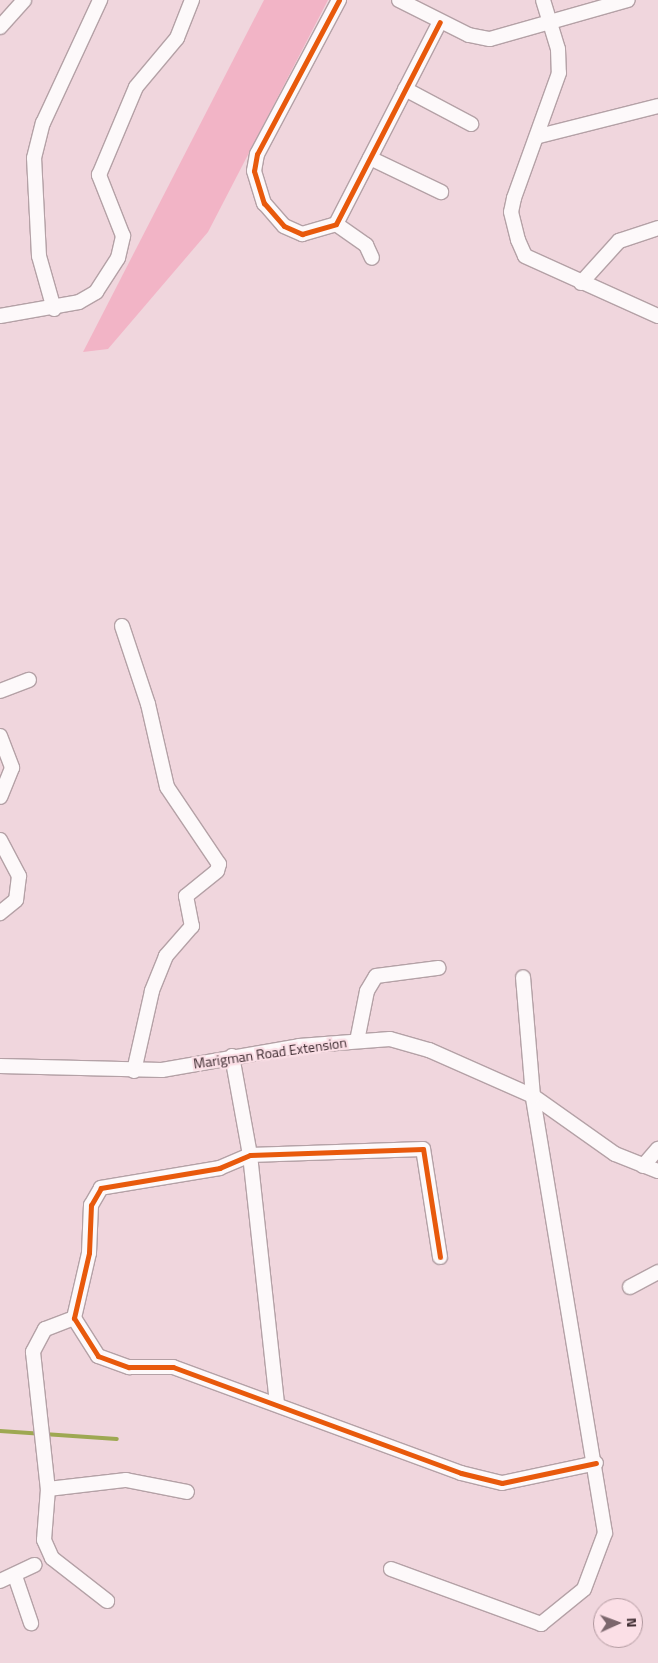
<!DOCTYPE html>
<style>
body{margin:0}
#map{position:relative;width:658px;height:1663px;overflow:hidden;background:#f0d6dd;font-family:"Titillium Web",sans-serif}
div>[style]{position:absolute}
.green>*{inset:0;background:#f2b4c6}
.stream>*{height:4px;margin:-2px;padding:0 2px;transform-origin:2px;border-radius:2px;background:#9ea852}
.roads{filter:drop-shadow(1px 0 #b4a1a6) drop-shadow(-1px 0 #b4a1a6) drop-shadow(0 1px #b4a1a6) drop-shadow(0 -1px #b4a1a6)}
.minor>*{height:14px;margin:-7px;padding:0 7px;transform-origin:7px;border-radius:7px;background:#fdf9fa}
.cycleway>*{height:5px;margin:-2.5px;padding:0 2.5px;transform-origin:2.5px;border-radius:2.5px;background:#e8590c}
span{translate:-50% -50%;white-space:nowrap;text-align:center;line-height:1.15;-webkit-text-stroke:4.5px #fbdfe6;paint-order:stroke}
.street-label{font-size:14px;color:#3c2a2f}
.north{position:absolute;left:593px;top:1598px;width:50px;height:50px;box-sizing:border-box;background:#fbdfe6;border:1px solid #af979d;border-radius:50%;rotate:88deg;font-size:14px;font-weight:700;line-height:20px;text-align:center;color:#3c2a2f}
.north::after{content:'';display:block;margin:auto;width:18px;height:22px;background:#7b666c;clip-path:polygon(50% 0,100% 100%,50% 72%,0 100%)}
</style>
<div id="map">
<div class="green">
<i style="clip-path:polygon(264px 0,328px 0,208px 232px,108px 349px,83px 352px)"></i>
</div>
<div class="stream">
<i style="left:0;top:1431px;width:117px;rotate:3.9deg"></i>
</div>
<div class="roads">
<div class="minor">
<i style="left:339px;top:0;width:174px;rotate:118deg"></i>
<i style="left:257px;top:154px;width:17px;rotate:100deg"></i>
<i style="left:254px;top:171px;width:34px;rotate:73deg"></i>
<i style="left:264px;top:203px;width:30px;rotate:49deg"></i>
<i style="left:284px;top:226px;width:20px;rotate:24deg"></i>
<i style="left:302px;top:234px;width:35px;rotate:-16deg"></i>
<i style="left:336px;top:224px;width:227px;rotate:-62.8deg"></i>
<i style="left:399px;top:0;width:78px;rotate:26.6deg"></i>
<i style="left:469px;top:35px;width:21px;rotate:11deg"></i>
<i style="left:490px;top:39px;width:143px;rotate:-15.8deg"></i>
<i style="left:543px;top:0;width:51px;rotate:73deg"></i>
<i style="left:558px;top:49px;width:24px;rotate:88deg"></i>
<i style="left:559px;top:73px;width:133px;rotate:109.8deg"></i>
<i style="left:514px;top:198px;width:14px;rotate:102deg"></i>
<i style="left:511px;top:212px;width:29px;rotate:76deg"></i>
<i style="left:518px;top:240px;width:17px;rotate:66deg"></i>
<i style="left:525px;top:256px;width:146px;rotate:24.3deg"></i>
<i style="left:0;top:27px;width:36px;rotate:-48deg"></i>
<i style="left:405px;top:89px;width:75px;rotate:27.9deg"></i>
<i style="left:539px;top:136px;width:123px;rotate:-14.1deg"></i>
<i style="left:370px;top:158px;width:79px;rotate:25.6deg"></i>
<i style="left:336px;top:224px;width:37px;rotate:35deg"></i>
<i style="left:366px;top:245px;width:14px;rotate:65deg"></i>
<i style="left:581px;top:283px;width:57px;rotate:-47.9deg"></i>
<i style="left:619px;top:241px;width:41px;rotate:-18.4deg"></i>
<i style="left:54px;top:309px;width:55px;rotate:-105.8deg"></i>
<i style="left:39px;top:256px;width:98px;rotate:-92.9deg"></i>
<i style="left:34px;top:158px;width:36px;rotate:-76deg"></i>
<i style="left:43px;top:123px;width:136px;rotate:-65.1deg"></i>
<i style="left:0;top:316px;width:80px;rotate:-10deg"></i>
<i style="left:79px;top:302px;width:20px;rotate:-30deg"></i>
<i style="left:96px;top:292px;width:40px;rotate:-57.1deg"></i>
<i style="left:118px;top:258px;width:23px;rotate:-77deg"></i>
<i style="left:123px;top:236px;width:66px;rotate:-111.5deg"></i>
<i style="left:99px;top:175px;width:95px;rotate:-67.2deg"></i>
<i style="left:136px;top:87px;width:64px;rotate:-50.1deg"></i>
<i style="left:177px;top:38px;width:41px;rotate:-68.5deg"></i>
<i style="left:122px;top:626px;width:82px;rotate:71.6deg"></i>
<i style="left:148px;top:704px;width:85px;rotate:77.1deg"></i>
<i style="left:167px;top:787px;width:93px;rotate:56deg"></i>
<i style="left:219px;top:864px;width:7px;rotate:106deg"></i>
<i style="left:217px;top:871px;width:40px;rotate:141deg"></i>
<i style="left:186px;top:896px;width:31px;rotate:79deg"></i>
<i style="left:192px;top:926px;width:40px;rotate:131deg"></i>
<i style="left:166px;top:956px;width:38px;rotate:112deg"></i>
<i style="left:152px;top:991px;width:82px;rotate:102.7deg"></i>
<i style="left:0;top:691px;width:31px;rotate:-21deg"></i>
<i style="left:0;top:736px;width:34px;rotate:69deg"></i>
<i style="left:12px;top:768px;width:31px;rotate:112deg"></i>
<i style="left:0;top:840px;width:41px;rotate:62.2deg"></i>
<i style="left:19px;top:876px;width:24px;rotate:97deg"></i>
<i style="left:16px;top:900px;width:21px;rotate:141deg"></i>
<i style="left:357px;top:1041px;width:51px;rotate:-78.7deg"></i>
<i style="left:367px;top:991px;width:17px;rotate:-59deg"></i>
<i style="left:376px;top:976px;width:63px;rotate:-7.4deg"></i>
<i style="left:232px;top:1056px;width:101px;rotate:79.7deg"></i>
<i style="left:250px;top:1155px;width:250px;rotate:83.8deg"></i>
<i style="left:0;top:1066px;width:162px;rotate:1.4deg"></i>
<i style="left:162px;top:1070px;width:139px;rotate:-9.9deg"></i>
<i style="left:299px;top:1046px;width:91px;rotate:-4.4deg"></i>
<i style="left:390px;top:1039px;width:41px;rotate:15.8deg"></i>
<i style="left:429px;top:1050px;width:114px;rotate:23.9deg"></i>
<i style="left:533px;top:1096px;width:100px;rotate:35.3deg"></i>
<i style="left:615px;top:1154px;width:46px;rotate:21.6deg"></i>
<i style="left:643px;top:1166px;width:23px;rotate:-49deg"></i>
<i style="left:440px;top:1257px;width:109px;rotate:-98.9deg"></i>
<i style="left:423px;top:1149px;width:173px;rotate:178deg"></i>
<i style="left:250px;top:1155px;width:33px;rotate:157deg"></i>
<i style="left:220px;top:1168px;width:121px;rotate:170.5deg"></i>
<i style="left:101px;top:1188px;width:20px;rotate:120deg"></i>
<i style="left:91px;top:1205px;width:48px;rotate:92.4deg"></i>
<i style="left:89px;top:1253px;width:67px;rotate:103deg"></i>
<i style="left:74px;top:1318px;width:45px;rotate:57.7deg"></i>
<i style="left:98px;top:1356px;width:33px;rotate:20deg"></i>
<i style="left:129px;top:1367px;width:44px"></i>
<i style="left:173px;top:1367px;width:307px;rotate:20.2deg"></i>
<i style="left:461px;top:1473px;width:42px;rotate:13.7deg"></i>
<i style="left:502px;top:1483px;width:96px;rotate:-12deg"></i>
<i style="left:630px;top:1287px;width:32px;rotate:-28deg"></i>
<i style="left:74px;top:1318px;width:31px;rotate:159deg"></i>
<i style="left:45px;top:1329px;width:26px;rotate:118deg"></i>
<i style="left:33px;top:1352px;width:138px;rotate:83.8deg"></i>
<i style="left:48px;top:1489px;width:51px;rotate:94.5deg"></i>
<i style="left:44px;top:1540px;width:20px;rotate:66deg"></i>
<i style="left:52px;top:1558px;width:70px;rotate:38deg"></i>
<i style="left:48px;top:1489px;width:79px;rotate:-6.6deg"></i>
<i style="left:126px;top:1480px;width:62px;rotate:11.1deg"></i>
<i style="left:391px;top:1569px;width:160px;rotate:20.1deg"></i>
<i style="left:541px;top:1624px;width:55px;rotate:-39.1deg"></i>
<i style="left:584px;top:1589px;width:60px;rotate:-69.4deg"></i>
<i style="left:605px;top:1533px;width:443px;rotate:-99.4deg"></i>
<i style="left:533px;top:1096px;width:119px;rotate:-94.8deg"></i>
<i style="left:15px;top:1576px;width:50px;rotate:71.2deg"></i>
<i style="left:0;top:1581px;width:38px;rotate:-25deg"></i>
</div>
</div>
<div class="cycleway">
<i style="left:339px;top:0;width:174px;rotate:118deg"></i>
<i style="left:257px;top:154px;width:17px;rotate:100deg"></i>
<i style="left:254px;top:171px;width:34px;rotate:73deg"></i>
<i style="left:264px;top:203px;width:30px;rotate:49deg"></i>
<i style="left:284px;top:226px;width:20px;rotate:24deg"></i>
<i style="left:302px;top:234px;width:35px;rotate:-16deg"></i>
<i style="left:336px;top:224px;width:227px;rotate:-62.8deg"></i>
<i style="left:440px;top:1257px;width:109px;rotate:-98.9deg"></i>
<i style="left:423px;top:1149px;width:173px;rotate:178deg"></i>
<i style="left:250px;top:1155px;width:33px;rotate:157deg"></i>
<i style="left:220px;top:1168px;width:121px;rotate:170.5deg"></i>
<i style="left:101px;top:1188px;width:20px;rotate:120deg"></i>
<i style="left:91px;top:1205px;width:48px;rotate:92.4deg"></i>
<i style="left:89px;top:1253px;width:67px;rotate:103deg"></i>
<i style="left:74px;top:1318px;width:45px;rotate:57.7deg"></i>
<i style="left:98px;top:1356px;width:33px;rotate:20deg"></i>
<i style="left:129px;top:1367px;width:44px"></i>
<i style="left:173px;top:1367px;width:307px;rotate:20.2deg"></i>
<i style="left:461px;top:1473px;width:42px;rotate:13.7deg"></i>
<i style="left:502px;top:1483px;width:96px;rotate:-12deg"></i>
</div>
<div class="street-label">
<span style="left:270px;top:1053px;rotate:-8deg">Marigman Road Extension</span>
</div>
<div class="north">N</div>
</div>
